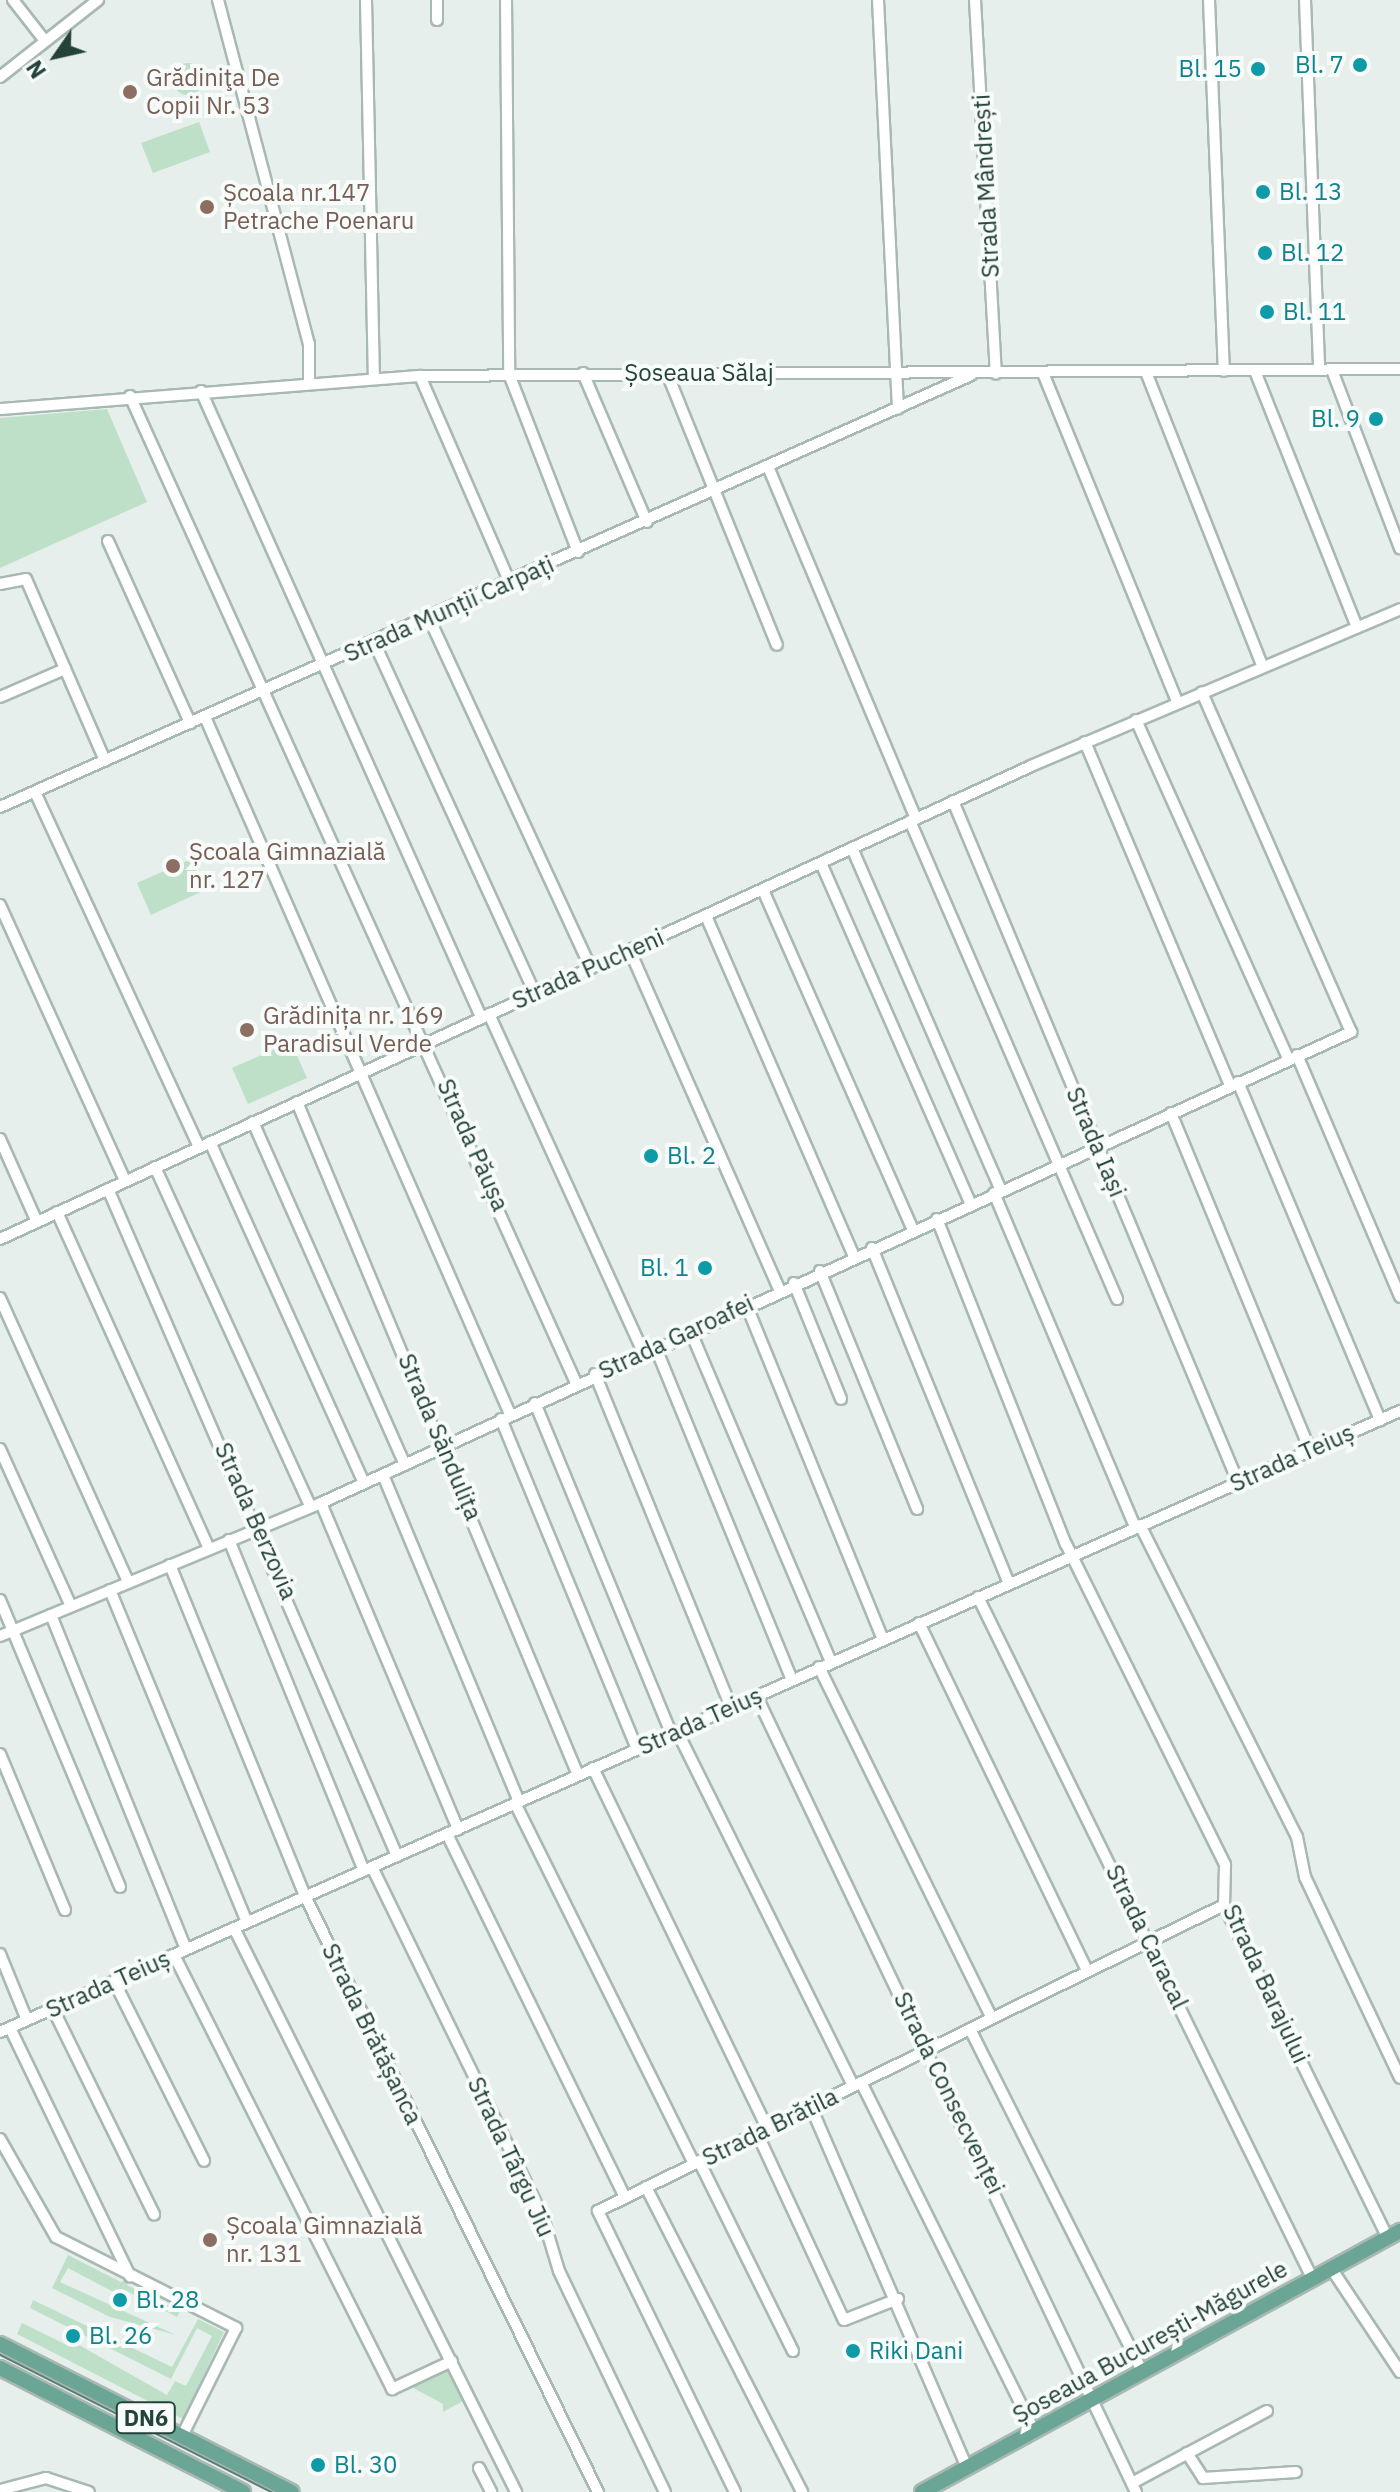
<!DOCTYPE html>
<meta charset="utf-8">
<style>
body{margin:0}
#map{position:relative;width:1400px;height:2492px;overflow:hidden;background:#e6efeb;font-family:"IBM Plex Sans",sans-serif}
div>[style]{position:absolute}
.green>*{inset:0;background:#bfe0c8}
.round{border-radius:50%}
.roads{filter:drop-shadow(2px 0 #a8b8b2) drop-shadow(-2px 0 #a8b8b2) drop-shadow(0 2px #a8b8b2) drop-shadow(0 -2px #a8b8b2)}
.minor>*{height:10px;margin:-5px;padding:0 5px;transform-origin:5px;border-radius:5px;background:#fff}
.major>*{height:14px;margin:-7px;padding:0 7px;transform-origin:7px;border-radius:7px;background:#6aa596}
.tram>*{height:2px;margin:-1px;padding:0 1px;transform-origin:1px;border-radius:1px;background:#5f7d75}
.dots>*{width:22px;height:22px;translate:-50% -50%;box-sizing:border-box;border:4px solid #f7fbf9;border-radius:50%}
span{translate:-50% -50%;white-space:nowrap;text-align:center;line-height:1.15;-webkit-text-stroke:8px #f7fbf9;paint-order:stroke}
.shield-label span{padding:2px 6px;background:#f7fbf9;border:2px solid;border-radius:6px;-webkit-text-stroke-width:0}
.shield-label{font-size:22px;color:#24423a;font-weight:700}
.culture-label{font-size:24px;color:#0d838f}
.right{translate:-100% -50%;text-align:right}
.left{translate:0 -50%;text-align:left}
.education-label{font-size:24px;color:#785e54}
.street-label{font-size:24px;color:#24423a}
.north{position:absolute;left:16px;top:16px;width:80px;height:80px;-webkit-text-stroke:6px #f7fbf9;paint-order:stroke;rotate:236deg;font-size:22px;font-weight:700;line-height:32px;text-align:center;color:#24423a}
.north::after{content:'';display:block;margin:auto;width:28px;height:36px;background:#24423a;clip-path:polygon(50% 0,100% 100%,50% 72%,0 100%)}
</style>
<div id="map">
<div class="green">
<i class="round" style="left:172px;top:63px;width:32px;height:32px"></i>
<i style="clip-path:polygon(199px 122px,210px 152px,153px 173px,141px 143px)"></i>
<i style="clip-path:polygon(107px 409px,147px 502px,0 568px,0 418px)"></i>
<i style="clip-path:polygon(191px 859px,205px 890px,151px 915px,137px 883px)"></i>
<i style="clip-path:polygon(291px 1042px,307px 1078px,248px 1104px,232px 1068px)"></i>
<i style="clip-path:polygon(68px 2255px,121px 2282px,130px 2278px,127px 2285px,180px 2311px,177px 2317px,125px 2290px,121px 2296px,68px 2268px,60px 2282px,176px 2335px,110px 2317px,52px 2288px)"></i>
<i style="clip-path:polygon(33px 2300px,172px 2367px,198px 2319px,224px 2332px,183px 2419px,17px 2334px,22px 2323px,69px 2346px,72px 2341px,167px 2395px,175px 2381px,186px 2386px,212px 2336px,197px 2328px,171px 2379px,30px 2308px)"></i>
<i style="clip-path:polygon(445px 2367px,463px 2401px,443px 2412px,443px 2404px,408px 2385px)"></i>
</div>
<div class="roads">
<div class="minor">
<i style="left:13px;top:0;width:52px;rotate:52deg"></i>
<i style="left:218px;top:0;width:356px;rotate:75.2deg"></i>
<i style="left:309px;top:344px;width:39px;rotate:90deg"></i>
<i style="left:366px;top:0;width:379px;rotate:88.8deg"></i>
<i style="left:437px;top:0;width:20px;rotate:90deg"></i>
<i style="left:506px;top:0;width:374px;rotate:89.5deg"></i>
<i style="left:509px;top:374px;width:191px;rotate:68.8deg"></i>
<i style="left:878px;top:0;width:409px;rotate:87.2deg"></i>
<i style="left:975px;top:0;width:374px;rotate:86.8deg"></i>
<i style="left:1209px;top:0;width:371px;rotate:87.7deg"></i>
<i style="left:1305px;top:0;width:370px;rotate:87.8deg"></i>
<i style="left:0;top:77px;width:125px;rotate:-38.2deg"></i>
<i style="left:1332px;top:370px;width:191px;rotate:69.1deg"></i>
<i style="left:1255px;top:371px;width:276px;rotate:68.3deg"></i>
<i style="left:1146px;top:372px;width:317px;rotate:68.4deg"></i>
<i style="left:583px;top:373px;width:162px;rotate:66.8deg"></i>
<i style="left:667px;top:373px;width:293px;rotate:68deg"></i>
<i style="left:1043px;top:373px;width:355px;rotate:67.8deg"></i>
<i style="left:420px;top:376px;width:226px;rotate:66.5deg"></i>
<i style="left:201px;top:391px;width:686px;rotate:65.9deg"></i>
<i style="left:130px;top:396px;width:1083px;rotate:65.68deg"></i>
<i style="left:0;top:409px;width:421px;rotate:-4.5deg"></i>
<i style="left:420px;top:376px;width:980px;rotate:-0.41deg"></i>
<i style="left:769px;top:469px;width:379px;rotate:67.2deg"></i>
<i style="left:108px;top:541px;width:200px;rotate:65.7deg"></i>
<i style="left:0;top:584px;width:26px;rotate:-11deg"></i>
<i style="left:26px;top:579px;width:198px;rotate:66.5deg"></i>
<i style="left:429px;top:618px;width:386px;rotate:65.2deg"></i>
<i style="left:374px;top:642px;width:386px;rotate:65.4deg"></i>
<i style="left:0;top:697px;width:71px;rotate:-23.3deg"></i>
<i style="left:205px;top:717px;width:761px;rotate:66.37deg"></i>
<i style="left:1136px;top:720px;width:372px;rotate:65.8deg"></i>
<i style="left:1085px;top:742px;width:373px;rotate:67.1deg"></i>
<i style="left:35px;top:792px;width:391px;rotate:65.2deg"></i>
<i style="left:953px;top:801px;width:738px;rotate:67.29deg"></i>
<i style="left:0;top:807px;width:1063px;rotate:-23.98deg"></i>
<i style="left:910px;top:821px;width:521px;rotate:66.58deg"></i>
<i style="left:852px;top:848px;width:373px;rotate:66.5deg"></i>
<i style="left:821px;top:863px;width:373px;rotate:66.3deg"></i>
<i style="left:763px;top:890px;width:372px;rotate:66.2deg"></i>
<i style="left:0;top:905px;width:303px;rotate:65.6deg"></i>
<i style="left:706px;top:916px;width:371px;rotate:66.5deg"></i>
<i style="left:630px;top:951px;width:369px;rotate:66.2deg"></i>
<i style="left:489px;top:1014px;width:371px;rotate:65.5deg"></i>
<i style="left:1297px;top:1055px;width:263px;rotate:66.9deg"></i>
<i style="left:1238px;top:1082px;width:367px;rotate:67.2deg"></i>
<i style="left:297px;top:1102px;width:729px;rotate:67.34deg"></i>
<i style="left:1171px;top:1113px;width:365px;rotate:67.6deg"></i>
<i style="left:253px;top:1122px;width:375px;rotate:66.1deg"></i>
<i style="left:0;top:1139px;width:91px;rotate:66deg"></i>
<i style="left:210px;top:1142px;width:374px;rotate:65.7deg"></i>
<i style="left:155px;top:1167px;width:374px;rotate:65.4deg"></i>
<i style="left:108px;top:1189px;width:727px;rotate:66.57deg"></i>
<i style="left:994px;top:1193px;width:363px;rotate:67.1deg"></i>
<i style="left:57px;top:1212px;width:370px;rotate:65.7deg"></i>
<i style="left:937px;top:1219px;width:350px;rotate:68.4deg"></i>
<i style="left:1066px;top:1544px;width:358px;rotate:63.6deg"></i>
<i style="left:1225px;top:1865px;width:40px;rotate:91.4deg"></i>
<i style="left:1224px;top:1905px;width:371px;rotate:63.8deg"></i>
<i style="left:0;top:1239px;width:1134px;rotate:-24.64deg"></i>
<i style="left:1031px;top:766px;width:401px;rotate:-23deg"></i>
<i style="left:872px;top:1248px;width:362px;rotate:67.8deg"></i>
<i style="left:820px;top:1271px;width:257px;rotate:67.8deg"></i>
<i style="left:794px;top:1283px;width:125px;rotate:67.9deg"></i>
<i style="left:0;top:1298px;width:312px;rotate:65.7deg"></i>
<i style="left:746px;top:1304px;width:362px;rotate:67.8deg"></i>
<i style="left:690px;top:1330px;width:361px;rotate:67deg"></i>
<i style="left:655px;top:1346px;width:361px;rotate:67.7deg"></i>
<i style="left:595px;top:1374px;width:360px;rotate:67.8deg"></i>
<i style="left:535px;top:1403px;width:357px;rotate:67.6deg"></i>
<i style="left:501px;top:1419px;width:357px;rotate:67.6deg"></i>
<i style="left:0;top:1449px;width:172px;rotate:65.7deg"></i>
<i style="left:383px;top:1475px;width:353px;rotate:67.4deg"></i>
<i style="left:321px;top:1503px;width:354px;rotate:67.2deg"></i>
<i style="left:1140px;top:1525px;width:349px;rotate:63.3deg"></i>
<i style="left:1297px;top:1837px;width:41px;rotate:78.7deg"></i>
<i style="left:1305px;top:1877px;width:222px;rotate:64.7deg"></i>
<i style="left:229px;top:1540px;width:357px;rotate:67.8deg"></i>
<i style="left:170px;top:1565px;width:357px;rotate:67.8deg"></i>
<i style="left:305px;top:1896px;width:664px;rotate:63.82deg"></i>
<i style="left:110px;top:1590px;width:359px;rotate:67.6deg"></i>
<i style="left:978px;top:1597px;width:758px;rotate:63.87deg"></i>
<i style="left:0;top:1600px;width:311px;rotate:67.3deg"></i>
<i style="left:51px;top:1615px;width:360px;rotate:68deg"></i>
<i style="left:919px;top:1623px;width:386px;rotate:64.2deg"></i>
<i style="left:0;top:1636px;width:347px;rotate:-22.5deg"></i>
<i style="left:321px;top:1503px;width:1133px;rotate:-24.57deg"></i>
<i style="left:1351px;top:1032px;width:371px;rotate:-113.7deg"></i>
<i style="left:819px;top:1667px;width:391px;rotate:63.8deg"></i>
<i style="left:756px;top:1695px;width:883px;rotate:64.51deg"></i>
<i style="left:677px;top:1731px;width:396px;rotate:63.6deg"></i>
<i style="left:0;top:1754px;width:169px;rotate:67.4deg"></i>
<i style="left:593px;top:1768px;width:400px;rotate:64.2deg"></i>
<i style="left:515px;top:1803px;width:403px;rotate:63.6deg"></i>
<i style="left:447px;top:1834px;width:404px;rotate:63.9deg"></i>
<i style="left:372px;top:1867px;width:390px;rotate:64deg"></i>
<i style="left:543px;top:2218px;width:55px;rotate:73.2deg"></i>
<i style="left:559px;top:2271px;width:245px;rotate:64.4deg"></i>
<i style="left:234px;top:1928px;width:631px;rotate:63.43deg"></i>
<i style="left:0;top:1954px;width:71px;rotate:67.8deg"></i>
<i style="left:174px;top:1955px;width:486px;rotate:63.3deg"></i>
<i style="left:392px;top:2389px;width:66px;rotate:-25deg"></i>
<i style="left:114px;top:1981px;width:201px;rotate:63.4deg"></i>
<i style="left:53px;top:2009px;width:229px;rotate:63.8deg"></i>
<i style="left:10px;top:2028px;width:276px;rotate:64.2deg"></i>
<i style="left:970px;top:2029px;width:383px;rotate:63.3deg"></i>
<i style="left:0;top:2032px;width:1532px;rotate:-23.92deg"></i>
<i style="left:861px;top:2082px;width:389px;rotate:63.6deg"></i>
<i style="left:811px;top:2107px;width:393px;rotate:66.6deg"></i>
<i style="left:757px;top:2133px;width:206px;rotate:65.1deg"></i>
<i style="left:844px;top:2320px;width:58px;rotate:-21.3deg"></i>
<i style="left:0;top:2139px;width:113px;rotate:60.3deg"></i>
<i style="left:56px;top:2237px;width:202px;rotate:26.8deg"></i>
<i style="left:236px;top:2328px;width:121px;rotate:116.6deg"></i>
<i style="left:699px;top:2161px;width:212px;rotate:63.7deg"></i>
<i style="left:646px;top:2187px;width:343px;rotate:62.9deg"></i>
<i style="left:1331px;top:2268px;width:125px;rotate:56.4deg"></i>
<i style="left:1187px;top:2453px;width:30px;rotate:57deg"></i>
<i style="left:1203px;top:2478px;width:93px;rotate:-3.7deg"></i>
<i style="left:479px;top:2468px;width:27px;rotate:63deg"></i>
<i style="left:1132px;top:2483px;width:153px;rotate:-28.1deg"></i>
<i style="left:0;top:2490px;width:48px;rotate:-14.6deg"></i>
<i style="left:46px;top:2478px;width:45px;rotate:18deg"></i>
<i style="left:735px;top:2492px;width:313px;rotate:-116deg"></i>
<i style="left:598px;top:2211px;width:697px;rotate:-26.05deg"></i>
</div>
<div class="major">
<i style="left:0;top:2344px;width:327px;rotate:26.9deg"></i>
<i style="left:0;top:2368px;width:273px;rotate:27deg"></i>
<i style="left:922px;top:2492px;width:545px;rotate:-28.64deg"></i>
</div>
</div>
<div class="tram">
<i style="left:0;top:2355px;width:304px;rotate:26.8deg"></i>
</div>
<div class="dots">
<i style="left:1360px;top:65px;background:#0f9aa8"></i>
<i style="left:1258px;top:69px;background:#0f9aa8"></i>
<i style="left:130px;top:92px;background:#8d6e63"></i>
<i style="left:1263px;top:192px;background:#0f9aa8"></i>
<i style="left:207px;top:207px;background:#8d6e63"></i>
<i style="left:1265px;top:253px;background:#0f9aa8"></i>
<i style="left:1267px;top:312px;background:#0f9aa8"></i>
<i style="left:1376px;top:419px;background:#0f9aa8"></i>
<i style="left:173px;top:866px;background:#8d6e63"></i>
<i style="left:247px;top:1030px;background:#8d6e63"></i>
<i style="left:651px;top:1156px;background:#0f9aa8"></i>
<i style="left:705px;top:1268px;background:#0f9aa8"></i>
<i style="left:210px;top:2240px;background:#8d6e63"></i>
<i style="left:120px;top:2300px;background:#0f9aa8"></i>
<i style="left:73px;top:2336px;background:#0f9aa8"></i>
<i style="left:853px;top:2351px;background:#0f9aa8"></i>
<i style="left:318px;top:2465px;background:#0f9aa8"></i>
</div>
<div class="shield-label">
<span style="left:146px;top:2418px">DN6</span>
</div>
<div class="culture-label">
<span class="right" style="left:1344px;top:65px">Bl. 7</span>
<span class="right" style="left:1242px;top:69px">Bl. 15</span>
<span class="left" style="left:1279px;top:192px">Bl. 13</span>
<span class="left" style="left:1281px;top:253px">Bl. 12</span>
<span class="left" style="left:1283px;top:312px">Bl. 11</span>
<span class="right" style="left:1360px;top:419px">Bl. 9</span>
<span class="left" style="left:667px;top:1156px">Bl. 2</span>
<span class="right" style="left:689px;top:1268px">Bl. 1</span>
<span class="left" style="left:136px;top:2300px">Bl. 28</span>
<span class="left" style="left:89px;top:2336px">Bl. 26</span>
<span class="left" style="left:869px;top:2351px">Riki Dani</span>
<span class="left" style="left:334px;top:2465px">Bl. 30</span>
</div>
<div class="education-label">
<span class="left" style="left:146px;top:92px">Grădiniţa De<br>Copii Nr. 53</span>
<span class="left" style="left:223px;top:207px">Școala nr.147<br>Petrache Poenaru</span>
<span class="left" style="left:189px;top:866px">Școala Gimnazială<br>nr. 127</span>
<span class="left" style="left:263px;top:1030px">Grădinița nr. 169<br>Paradisul Verde</span>
<span class="left" style="left:226px;top:2240px">Școala Gimnazială<br>nr. 131</span>
</div>
<div class="street-label">
<span style="left:986px;top:186px;rotate:-93deg">Strada Mândrești</span>
<span style="left:699px;top:373px">Șoseaua Sălaj</span>
<span style="left:449px;top:609px;rotate:-24deg">Strada Munții Carpați</span>
<span style="left:588px;top:969px;rotate:-24deg">Strada Pucheni</span>
<span style="left:1096px;top:1142px;rotate:67deg">Strada Iași</span>
<span style="left:473px;top:1145px;rotate:66deg">Strada Păușa</span>
<span style="left:676px;top:1337px;rotate:-25deg">Strada Garoafei</span>
<span style="left:440px;top:1437px;rotate:67deg">Strada Săndulița</span>
<span style="left:1292px;top:1458px;rotate:-24deg">Strada Teiuș</span>
<span style="left:256px;top:1521px;rotate:66deg">Strada Berzovia</span>
<span style="left:700px;top:1721px;rotate:-24deg">Strada Teiuș</span>
<span style="left:1147px;top:1937px;rotate:64deg">Strada Caracal</span>
<span style="left:108px;top:1984px;rotate:-24deg">Strada Teiuș</span>
<span style="left:1266px;top:1984px;rotate:65deg">Strada Barajului</span>
<span style="left:372px;top:2034px;rotate:64deg">Strada Brătășanca</span>
<span style="left:949px;top:2093px;rotate:64deg">Strada Consecvenței</span>
<span style="left:770px;top:2127px;rotate:-26deg">Strada Brătila</span>
<span style="left:511px;top:2157px;rotate:65deg">Strada Târgu Jiu</span>
<span style="left:1150px;top:2342px;rotate:-29deg">Șoseaua București-Măgurele</span>
</div>
<div class="north">N</div>
</div>
